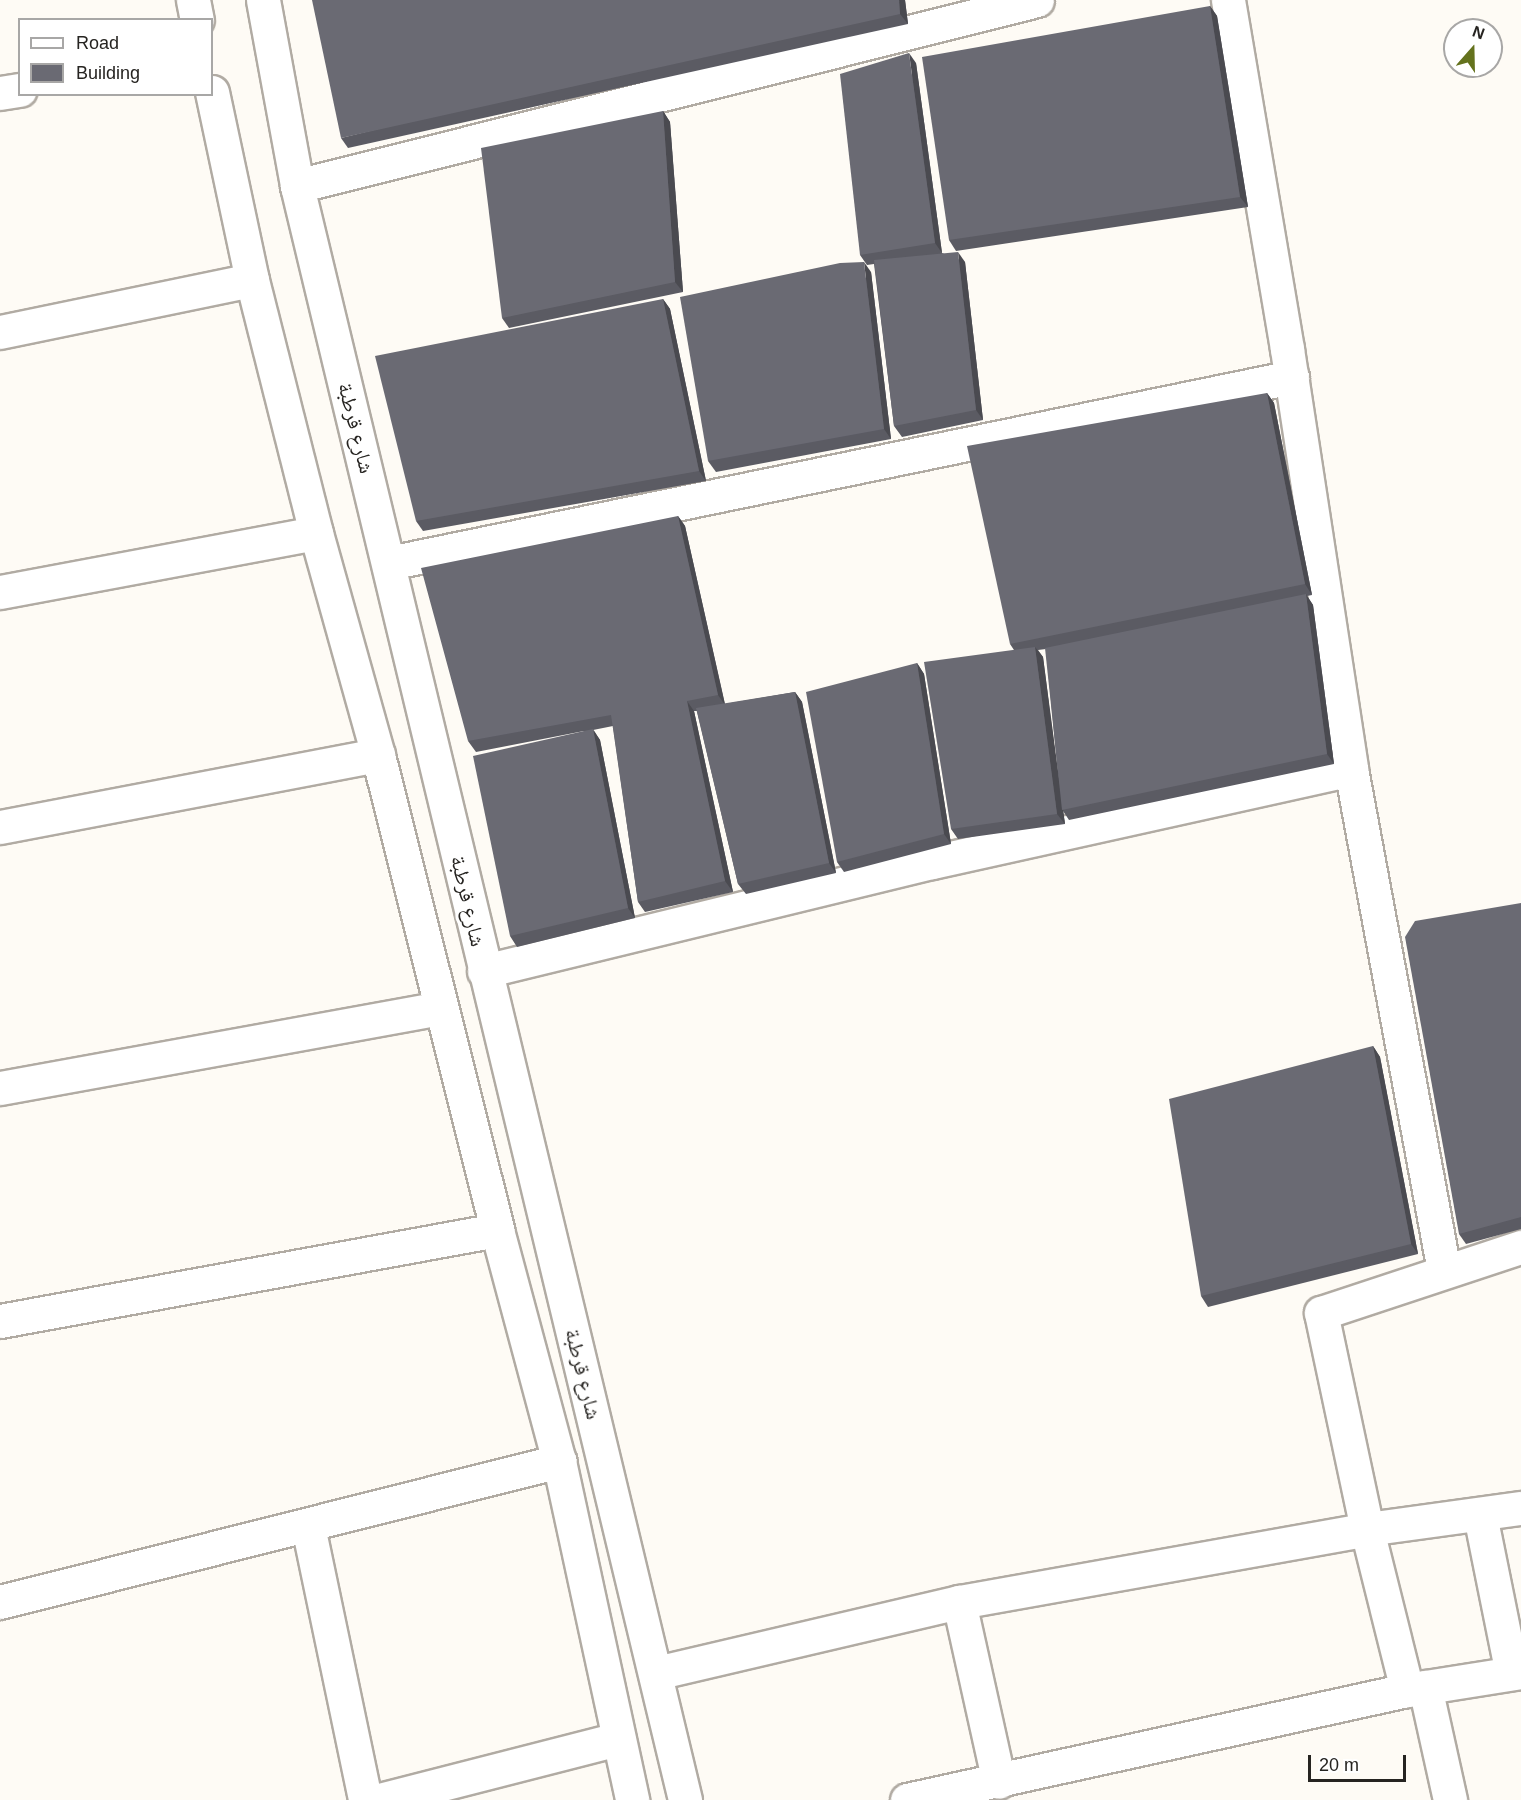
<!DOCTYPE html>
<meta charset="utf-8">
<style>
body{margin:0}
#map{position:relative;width:1521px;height:1800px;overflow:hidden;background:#fefbf5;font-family:Helvetica,"Noto Naskh Arabic",sans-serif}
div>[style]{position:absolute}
.roads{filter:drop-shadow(2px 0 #b1aba3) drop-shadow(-2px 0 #b1aba3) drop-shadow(0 2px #b1aba3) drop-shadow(0 -2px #b1aba3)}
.minor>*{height:33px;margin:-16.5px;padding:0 16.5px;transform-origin:16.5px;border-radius:16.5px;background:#fff}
.wall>*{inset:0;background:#5b5b63}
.shaded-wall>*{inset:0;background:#4a4a50}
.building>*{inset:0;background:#6a6a73}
span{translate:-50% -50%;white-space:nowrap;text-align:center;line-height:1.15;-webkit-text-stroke:6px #fff;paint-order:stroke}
.street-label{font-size:21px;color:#262421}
.legend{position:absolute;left:18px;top:18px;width:195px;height:78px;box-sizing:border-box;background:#fff;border:2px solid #a8a7a6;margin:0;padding:8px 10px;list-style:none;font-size:18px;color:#262421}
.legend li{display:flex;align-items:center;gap:12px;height:30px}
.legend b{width:30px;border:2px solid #a8a7a6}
.north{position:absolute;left:1443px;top:18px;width:60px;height:60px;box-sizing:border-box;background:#fff;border:2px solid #a8a7a6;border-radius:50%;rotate:20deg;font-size:16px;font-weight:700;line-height:24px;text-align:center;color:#262421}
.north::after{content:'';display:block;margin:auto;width:21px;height:27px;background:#64721d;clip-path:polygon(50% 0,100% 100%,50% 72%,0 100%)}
.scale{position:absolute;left:1308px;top:1755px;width:98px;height:27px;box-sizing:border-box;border:3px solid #262421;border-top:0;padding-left:8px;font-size:18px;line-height:21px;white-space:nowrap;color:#262421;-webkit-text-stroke:4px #fff;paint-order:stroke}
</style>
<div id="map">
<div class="roads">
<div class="minor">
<i style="left:193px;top:0;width:20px;rotate:79deg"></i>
<i style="left:263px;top:0;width:189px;rotate:79.6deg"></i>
<i style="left:297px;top:186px;width:1660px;rotate:76.48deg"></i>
<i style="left:1228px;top:0;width:354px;rotate:80.4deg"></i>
<i style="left:1287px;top:349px;width:425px;rotate:81.3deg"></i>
<i style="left:1351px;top:769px;width:511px;rotate:79.5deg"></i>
<i style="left:212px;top:92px;width:192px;rotate:78deg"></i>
<i style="left:252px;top:280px;width:261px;rotate:75.8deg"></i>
<i style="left:316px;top:533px;width:230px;rotate:74.4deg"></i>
<i style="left:378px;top:755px;width:490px;rotate:75.9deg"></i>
<i style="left:497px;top:1230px;width:239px;rotate:75deg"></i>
<i style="left:559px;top:1461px;width:347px;rotate:77.8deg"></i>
<i style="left:0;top:93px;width:20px;rotate:-9deg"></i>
<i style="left:297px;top:186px;width:763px;rotate:-14.11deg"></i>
<i style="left:0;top:332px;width:257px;rotate:-11.7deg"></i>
<i style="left:389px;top:563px;width:922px;rotate:-11.64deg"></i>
<i style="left:0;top:592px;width:321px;rotate:-10.6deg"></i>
<i style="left:0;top:827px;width:385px;rotate:-10.8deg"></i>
<i style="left:484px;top:971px;width:461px;rotate:-13.7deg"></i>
<i style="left:932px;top:862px;width:429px;rotate:-12.5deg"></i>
<i style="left:0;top:1088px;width:448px;rotate:-10.3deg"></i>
<i style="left:0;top:1321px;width:505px;rotate:-10.38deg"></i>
<i style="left:1480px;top:1515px;width:161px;rotate:78.6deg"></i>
<i style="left:308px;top:1526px;width:280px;rotate:78.2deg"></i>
<i style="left:0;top:1602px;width:577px;rotate:-14.16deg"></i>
<i style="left:959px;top:1602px;width:184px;rotate:77.5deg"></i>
<i style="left:656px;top:1673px;width:311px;rotate:-13.2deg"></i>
<i style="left:959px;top:1602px;width:414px;rotate:-10.1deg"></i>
<i style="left:1367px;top:1529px;width:155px;rotate:-7.8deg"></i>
<i style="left:1425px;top:1687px;width:116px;rotate:77.5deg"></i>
<i style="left:1407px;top:1690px;width:166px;rotate:-104deg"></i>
<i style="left:1367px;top:1529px;width:221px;rotate:-102deg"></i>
<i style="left:1321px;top:1313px;width:211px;rotate:-18.3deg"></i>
<i style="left:380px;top:1800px;width:246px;rotate:-14.4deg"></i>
<i style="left:907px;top:1800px;width:512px;rotate:-12.41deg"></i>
<i style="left:1407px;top:1690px;width:115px;rotate:-9deg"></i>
</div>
</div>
<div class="wall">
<i style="clip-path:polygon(905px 0,908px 24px,348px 148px,341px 138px)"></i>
<i style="clip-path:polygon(1210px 6px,1217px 16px,1248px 207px,956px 251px,949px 240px)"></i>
<i style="clip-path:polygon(916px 63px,942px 253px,965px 262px,983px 420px,902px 437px,894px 426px,874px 264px,867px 265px,860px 255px)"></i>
<i style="clip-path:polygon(663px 111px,670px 122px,683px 292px,509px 328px,502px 318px)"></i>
<i style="clip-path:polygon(871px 272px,891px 439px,716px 472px,708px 461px)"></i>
<i style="clip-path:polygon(663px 299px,670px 309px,706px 481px,423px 531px,416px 521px)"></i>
<i style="clip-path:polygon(evenodd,1267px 393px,1274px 403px,1312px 595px,1307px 596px,1313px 605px,1334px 764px,1069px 820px,1063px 811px,1065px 824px,958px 839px,951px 829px,1014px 650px,1010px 644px,1267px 393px,1046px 649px,1059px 784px,1043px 657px,1038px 650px,1046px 649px)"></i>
<i style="clip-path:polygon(678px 516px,685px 526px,725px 704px,795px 692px,802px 702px,836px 873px,746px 894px,738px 884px,697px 711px,694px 711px,733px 892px,645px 912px,638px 902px,613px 726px,593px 730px,600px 740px,635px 918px,517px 947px,510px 936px,584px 731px,476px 752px,468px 741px)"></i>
<i style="clip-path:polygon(917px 663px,924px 674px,951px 844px,844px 872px,837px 862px)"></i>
<i style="clip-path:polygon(1521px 903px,1521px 1229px,1466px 1244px,1459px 1234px)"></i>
<i style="clip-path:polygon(1373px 1046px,1380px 1057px,1418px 1254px,1208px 1307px,1201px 1296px)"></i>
</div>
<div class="shaded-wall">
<i style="clip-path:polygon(899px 0,905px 0,908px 24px,900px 14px)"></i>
<i style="clip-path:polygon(1210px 6px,1217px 16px,1248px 207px,1240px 197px)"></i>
<i style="clip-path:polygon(909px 53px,916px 63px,942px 253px,935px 243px)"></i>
<i style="clip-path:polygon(663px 111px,670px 122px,683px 292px,675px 282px)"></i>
<i style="clip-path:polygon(958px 252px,965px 262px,983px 420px,976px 410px)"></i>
<i style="clip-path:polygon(864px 262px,871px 272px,891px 439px,884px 429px)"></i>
<i style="clip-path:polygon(663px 299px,670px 309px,706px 481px,699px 471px)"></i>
<i style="clip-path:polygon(1267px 393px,1274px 403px,1312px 595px,1305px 584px)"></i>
<i style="clip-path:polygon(678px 516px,685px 526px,725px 705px,718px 695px)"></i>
<i style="clip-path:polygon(1306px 594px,1313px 605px,1334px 764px,1327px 754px)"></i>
<i style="clip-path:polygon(1035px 647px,1043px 657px,1065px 824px,1057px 814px)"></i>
<i style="clip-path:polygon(917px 663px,924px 674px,951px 844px,944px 834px)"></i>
<i style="clip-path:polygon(795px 692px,802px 702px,836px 873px,829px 863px)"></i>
<i style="clip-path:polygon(687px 701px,694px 711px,733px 892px,725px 881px)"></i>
<i style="clip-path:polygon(593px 729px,600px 740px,635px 918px,628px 908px)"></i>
<i style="clip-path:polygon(1373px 1046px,1380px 1057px,1418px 1254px,1411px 1244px)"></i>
</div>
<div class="building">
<i style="clip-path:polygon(312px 0,899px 0,900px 14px,341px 138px)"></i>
<i style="clip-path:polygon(1210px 6px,1240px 197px,949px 240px,922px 57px)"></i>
<i style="clip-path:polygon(909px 53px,935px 243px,860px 255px,840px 74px)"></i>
<i style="clip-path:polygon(663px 111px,675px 282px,502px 318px,481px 148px)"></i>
<i style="clip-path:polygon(958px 252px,976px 410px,894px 426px,874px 260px)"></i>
<i style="clip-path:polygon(864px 262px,884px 429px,708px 461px,680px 297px,840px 263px)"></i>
<i style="clip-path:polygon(663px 299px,699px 471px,416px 521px,375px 356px)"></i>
<i style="clip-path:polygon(1267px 393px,1305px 584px,1010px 644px,967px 446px)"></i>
<i style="clip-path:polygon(678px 516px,718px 695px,687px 701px,725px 881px,638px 902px,611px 715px,468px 741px,421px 568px)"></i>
<i style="clip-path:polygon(1306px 594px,1327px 754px,1062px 810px,1045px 648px)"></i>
<i style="clip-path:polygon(1035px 647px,1057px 814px,951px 829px,924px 662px)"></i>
<i style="clip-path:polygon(917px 663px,944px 834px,837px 862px,806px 692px)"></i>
<i style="clip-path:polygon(795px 692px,829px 863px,738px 884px,696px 708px)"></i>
<i style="clip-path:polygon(593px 729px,628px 908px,510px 936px,473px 756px)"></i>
<i style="clip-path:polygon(1521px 903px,1521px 1217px,1459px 1234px,1405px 937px,1415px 921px)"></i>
<i style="clip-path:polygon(1373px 1046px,1411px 1244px,1201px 1296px,1169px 1099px)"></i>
</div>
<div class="street-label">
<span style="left:356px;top:428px;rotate:76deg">شارع قرطبة</span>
<span style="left:468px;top:901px;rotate:77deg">شارع قرطبة</span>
<span style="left:583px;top:1374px;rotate:76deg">شارع قرطبة</span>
</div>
<ul class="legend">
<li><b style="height:8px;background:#fff"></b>Road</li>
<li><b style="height:16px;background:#6a6a73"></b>Building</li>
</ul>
<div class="north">N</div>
<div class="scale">20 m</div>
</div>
